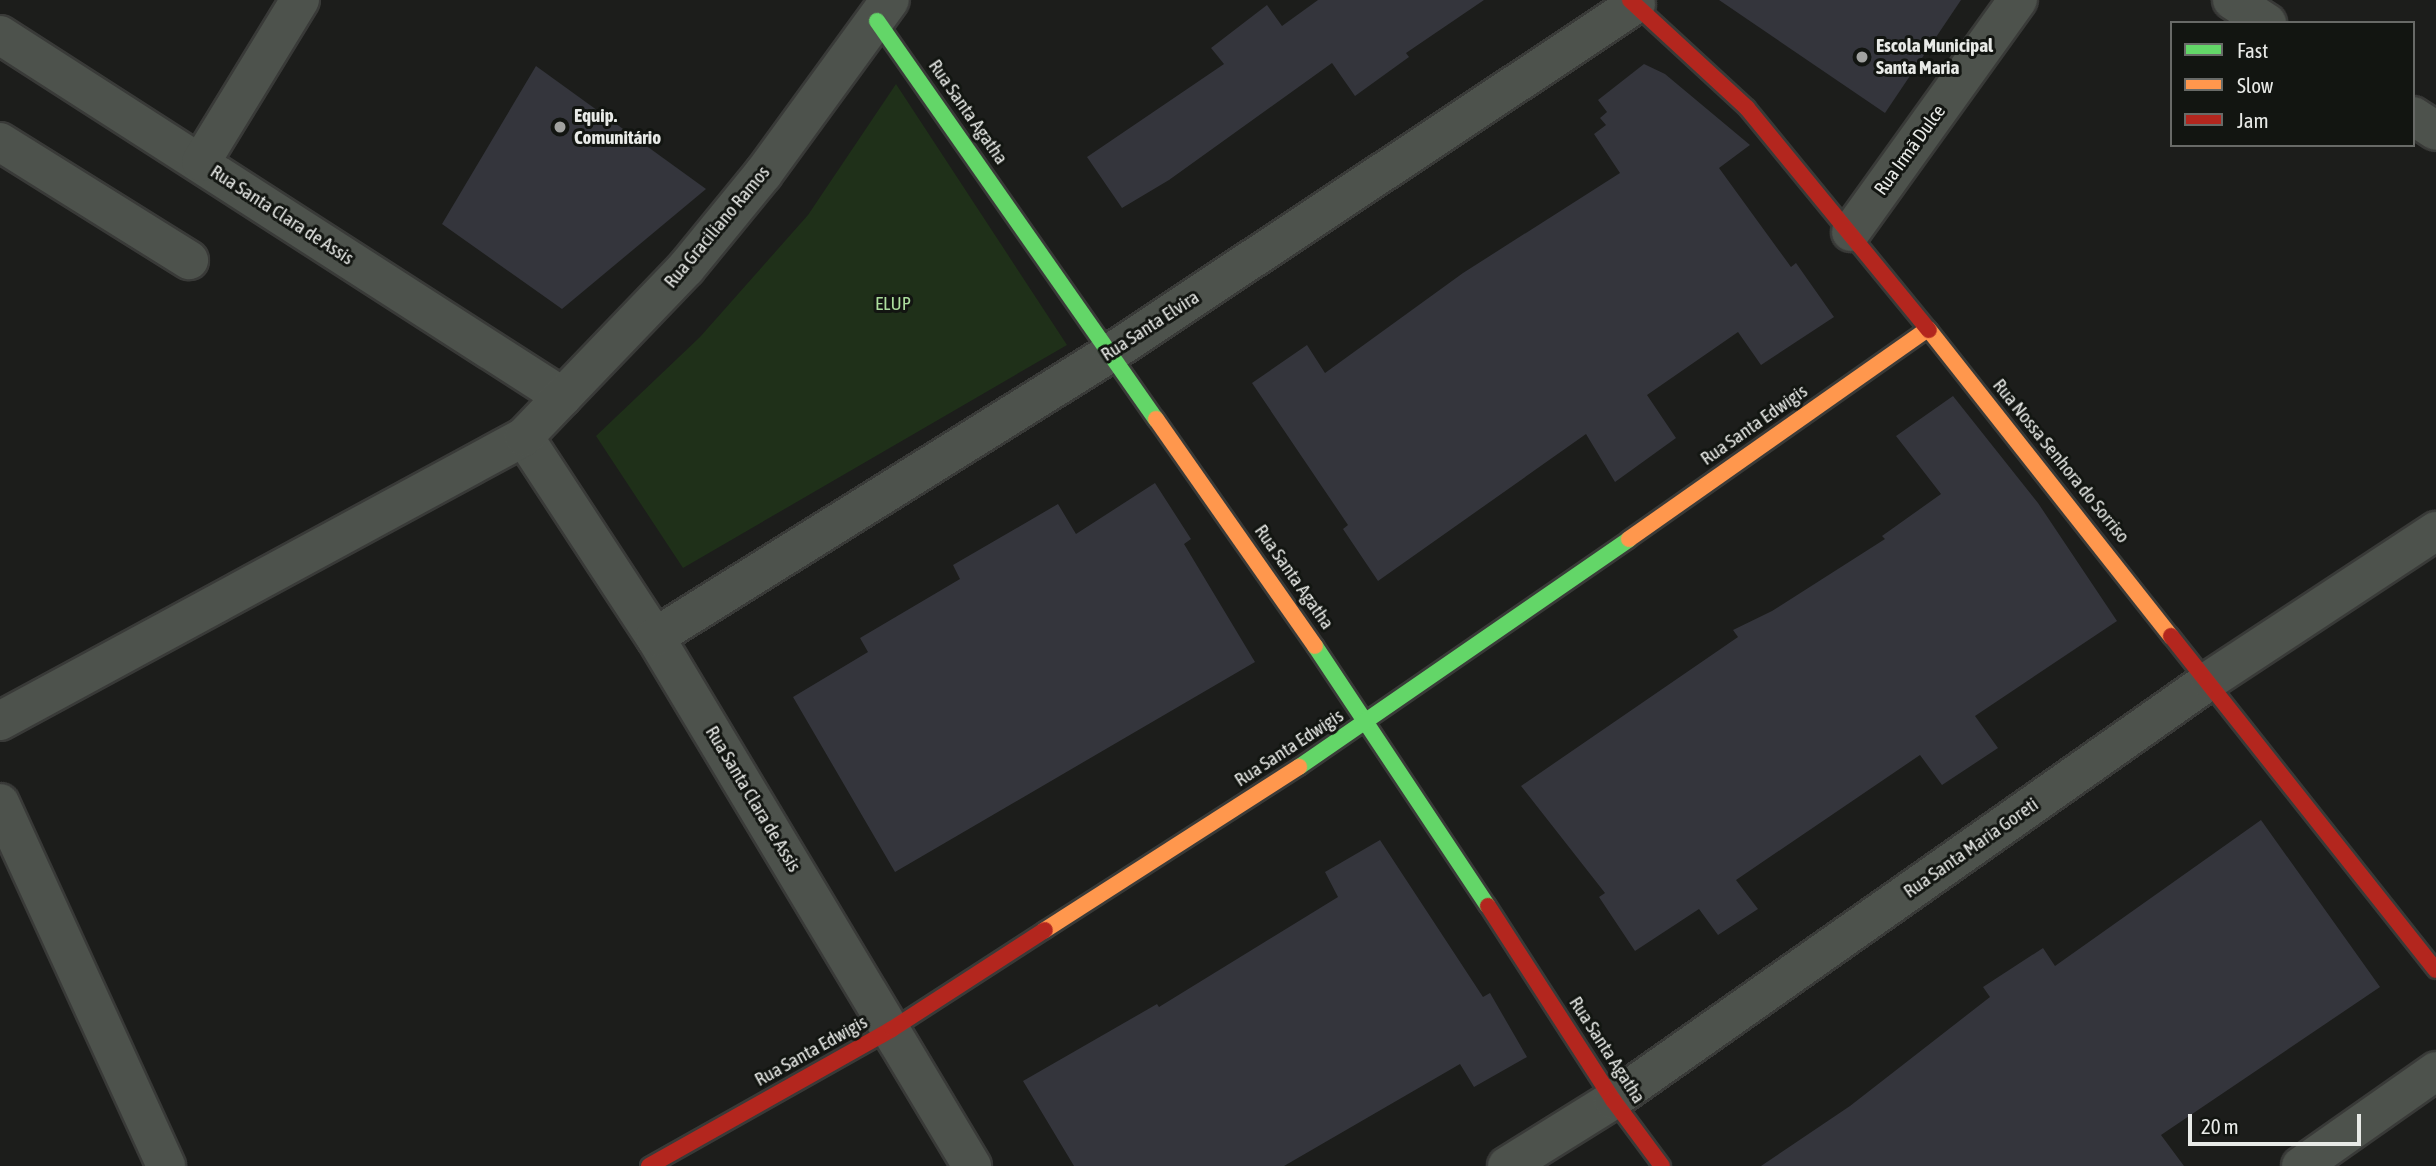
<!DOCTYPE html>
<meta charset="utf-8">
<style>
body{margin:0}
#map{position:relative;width:2436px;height:1166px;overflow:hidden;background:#1c1d1b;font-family:"Asap Condensed",sans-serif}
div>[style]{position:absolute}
.green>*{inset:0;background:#1f3019}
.building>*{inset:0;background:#34353c}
.roads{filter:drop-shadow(2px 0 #393a38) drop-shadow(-2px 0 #393a38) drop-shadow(0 2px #393a38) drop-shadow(0 -2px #393a38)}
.street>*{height:38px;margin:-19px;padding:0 19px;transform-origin:19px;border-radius:19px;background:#4d524c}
.fast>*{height:16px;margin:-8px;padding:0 8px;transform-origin:8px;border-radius:8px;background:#63d668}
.slow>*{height:16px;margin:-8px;padding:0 8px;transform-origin:8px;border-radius:8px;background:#ff974d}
.jam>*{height:16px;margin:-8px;padding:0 8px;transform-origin:8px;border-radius:8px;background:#b3261e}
.dots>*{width:19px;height:19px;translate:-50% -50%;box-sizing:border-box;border:4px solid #121511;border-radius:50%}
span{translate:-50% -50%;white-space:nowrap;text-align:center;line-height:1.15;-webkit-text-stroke:6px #121511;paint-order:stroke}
.poi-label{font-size:19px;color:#e8eae7;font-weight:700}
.left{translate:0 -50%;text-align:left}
.street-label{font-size:19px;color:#e8eae7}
.park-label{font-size:19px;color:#acde9d}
.legend{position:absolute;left:2170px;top:21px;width:245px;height:126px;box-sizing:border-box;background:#121511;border:2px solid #686a67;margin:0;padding:9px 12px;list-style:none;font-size:21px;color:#e8eae7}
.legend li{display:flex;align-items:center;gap:14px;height:35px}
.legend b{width:35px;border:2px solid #686a67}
.scale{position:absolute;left:2188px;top:1114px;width:173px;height:32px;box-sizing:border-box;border:4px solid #e8eae7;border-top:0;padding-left:9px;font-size:21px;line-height:24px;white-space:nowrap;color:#e8eae7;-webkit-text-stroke:5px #121511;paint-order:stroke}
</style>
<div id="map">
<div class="green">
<i style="clip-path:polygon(896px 84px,1067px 345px,683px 568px,596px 436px,700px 337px,808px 215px)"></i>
</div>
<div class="building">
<i style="clip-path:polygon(1318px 0,1484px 0,1406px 53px,1409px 57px,1355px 96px,1332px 63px,1169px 180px,1122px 208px,1087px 157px,1224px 64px,1211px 48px,1267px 5px,1282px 26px)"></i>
<i style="clip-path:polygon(1719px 0,1961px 0,1885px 113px)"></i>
<i style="clip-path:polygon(1644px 64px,1665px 74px,1750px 145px,1719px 168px,1791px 267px,1796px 263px,1834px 317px,1761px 365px,1738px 332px,1647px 395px,1676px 438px,1615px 482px,1586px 434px,1378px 581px,1343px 529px,1348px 525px,1252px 383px,1307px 345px,1325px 373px,1463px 273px,1620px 173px,1594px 134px,1606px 125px,1600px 118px,1607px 112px,1598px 100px)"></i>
<i style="clip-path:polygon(536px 66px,706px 189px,562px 309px,442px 224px)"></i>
<i style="clip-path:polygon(1953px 396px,2038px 503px,2117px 621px,1975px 716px,1998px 748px,1942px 785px,1920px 755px,1736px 880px,1758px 909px,1718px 935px,1699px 909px,1635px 951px,1599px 897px,1605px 893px,1521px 786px,1738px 637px,1733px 630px,1772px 611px,1885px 539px,1882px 536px,1941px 494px,1896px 436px)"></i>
<i style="clip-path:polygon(1155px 483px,1191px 539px,1184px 544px,1255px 662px,895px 872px,793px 697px,868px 652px,860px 638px,960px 579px,953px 565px,1058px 504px,1076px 534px)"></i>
<i style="clip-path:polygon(2261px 820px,2380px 987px,2161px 1135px,2184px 1166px,1761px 1166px,1850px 1106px,1990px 997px,1983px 987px,2043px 948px,2055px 966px)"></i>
<i style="clip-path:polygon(1380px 840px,1483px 997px,1490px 993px,1527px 1057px,1474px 1087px,1460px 1064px,1284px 1166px,1074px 1166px,1023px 1081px,1157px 1004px,1159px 1007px,1338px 897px,1325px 872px)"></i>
</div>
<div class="roads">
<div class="street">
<i style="left:2232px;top:0;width:42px;rotate:33.3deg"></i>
<i style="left:0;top:35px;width:669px;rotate:32.74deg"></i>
<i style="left:2413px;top:116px;width:27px;rotate:33deg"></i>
<i style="left:0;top:142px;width:223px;rotate:32deg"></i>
<i style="left:201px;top:162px;width:190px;rotate:-58.6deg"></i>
<i style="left:1851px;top:232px;width:286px;rotate:-54.3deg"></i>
<i style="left:524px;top:437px;width:239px;rotate:56.8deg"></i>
<i style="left:655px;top:637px;width:617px;rotate:59.07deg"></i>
<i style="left:655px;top:637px;width:539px;rotate:-31.95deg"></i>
<i style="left:1112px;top:352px;width:629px;rotate:-33.59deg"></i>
<i style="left:0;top:721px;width:596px;rotate:-28.46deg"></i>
<i style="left:524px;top:437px;width:234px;rotate:-46.2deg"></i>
<i style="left:686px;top:268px;width:122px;rotate:-50.7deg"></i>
<i style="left:763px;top:174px;width:215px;rotate:-53.9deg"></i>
<i style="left:0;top:803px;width:399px;rotate:65.4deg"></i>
<i style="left:1507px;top:1166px;width:125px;rotate:-31.9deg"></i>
<i style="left:1613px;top:1100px;width:730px;rotate:-35.13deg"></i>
<i style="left:2210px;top:680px;width:271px;rotate:-33.4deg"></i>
<i style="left:2301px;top:1166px;width:165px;rotate:-35.1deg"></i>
</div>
<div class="fast">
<i style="left:877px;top:21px;width:486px;rotate:55deg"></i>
<i style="left:1315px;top:646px;width:312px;rotate:56.4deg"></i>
<i style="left:1299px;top:767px;width:401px;rotate:-34.6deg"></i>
</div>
<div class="slow">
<i style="left:1929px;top:330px;width:390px;rotate:51.7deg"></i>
<i style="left:1156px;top:419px;width:277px;rotate:55deg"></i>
<i style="left:1629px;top:539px;width:365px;rotate:-35.1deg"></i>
<i style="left:1045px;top:930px;width:302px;rotate:-32.7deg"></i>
</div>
<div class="jam">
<i style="left:1630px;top:0;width:159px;rotate:42.7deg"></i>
<i style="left:1747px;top:108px;width:287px;rotate:50.7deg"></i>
<i style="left:2171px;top:636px;width:426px;rotate:51.6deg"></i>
<i style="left:1488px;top:906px;width:231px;rotate:57.2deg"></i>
<i style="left:1613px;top:1100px;width:82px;rotate:53.4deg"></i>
<i style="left:649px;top:1166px;width:279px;rotate:-29.4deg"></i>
<i style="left:892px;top:1029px;width:182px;rotate:-32.9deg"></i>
</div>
</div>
<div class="dots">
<i style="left:1862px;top:57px;background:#a1a2a0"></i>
<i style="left:560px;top:127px;background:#a1a2a0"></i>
</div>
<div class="poi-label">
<span class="left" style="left:1876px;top:57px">Escola Municipal<br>Santa Maria</span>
<span class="left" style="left:574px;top:127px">Equip.<br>Comunitário</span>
</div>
<div class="street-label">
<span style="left:968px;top:112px;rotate:55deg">Rua Santa Agatha</span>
<span style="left:1910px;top:150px;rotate:-54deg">Rua Irmã Dulce</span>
<span style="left:282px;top:215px;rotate:33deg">Rua Santa Clara de Assis</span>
<span style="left:717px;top:227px;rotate:-50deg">Rua Graciliano Ramos</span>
<span style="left:1150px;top:326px;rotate:-33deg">Rua Santa Elvira</span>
<span style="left:1754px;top:425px;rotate:-35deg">Rua Santa Edwigis</span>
<span style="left:2061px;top:461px;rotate:51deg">Rua Nossa Senhora do Sorriso</span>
<span style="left:1294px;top:577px;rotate:55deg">Rua Santa Agatha</span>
<span style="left:1289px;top:748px;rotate:-33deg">Rua Santa Edwigis</span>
<span style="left:753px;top:799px;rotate:59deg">Rua Santa Clara de Assis</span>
<span style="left:1971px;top:848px;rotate:-35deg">Rua Santa Maria Goreti</span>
<span style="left:1607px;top:1050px;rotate:57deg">Rua Santa Agatha</span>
<span style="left:811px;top:1051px;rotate:-29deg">Rua Santa Edwigis</span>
</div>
<div class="park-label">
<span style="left:893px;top:304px">ELUP</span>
</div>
<ul class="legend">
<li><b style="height:9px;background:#63d668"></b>Fast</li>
<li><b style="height:9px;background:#ff974d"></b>Slow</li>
<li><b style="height:9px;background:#b3261e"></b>Jam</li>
</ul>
<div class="scale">20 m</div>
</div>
